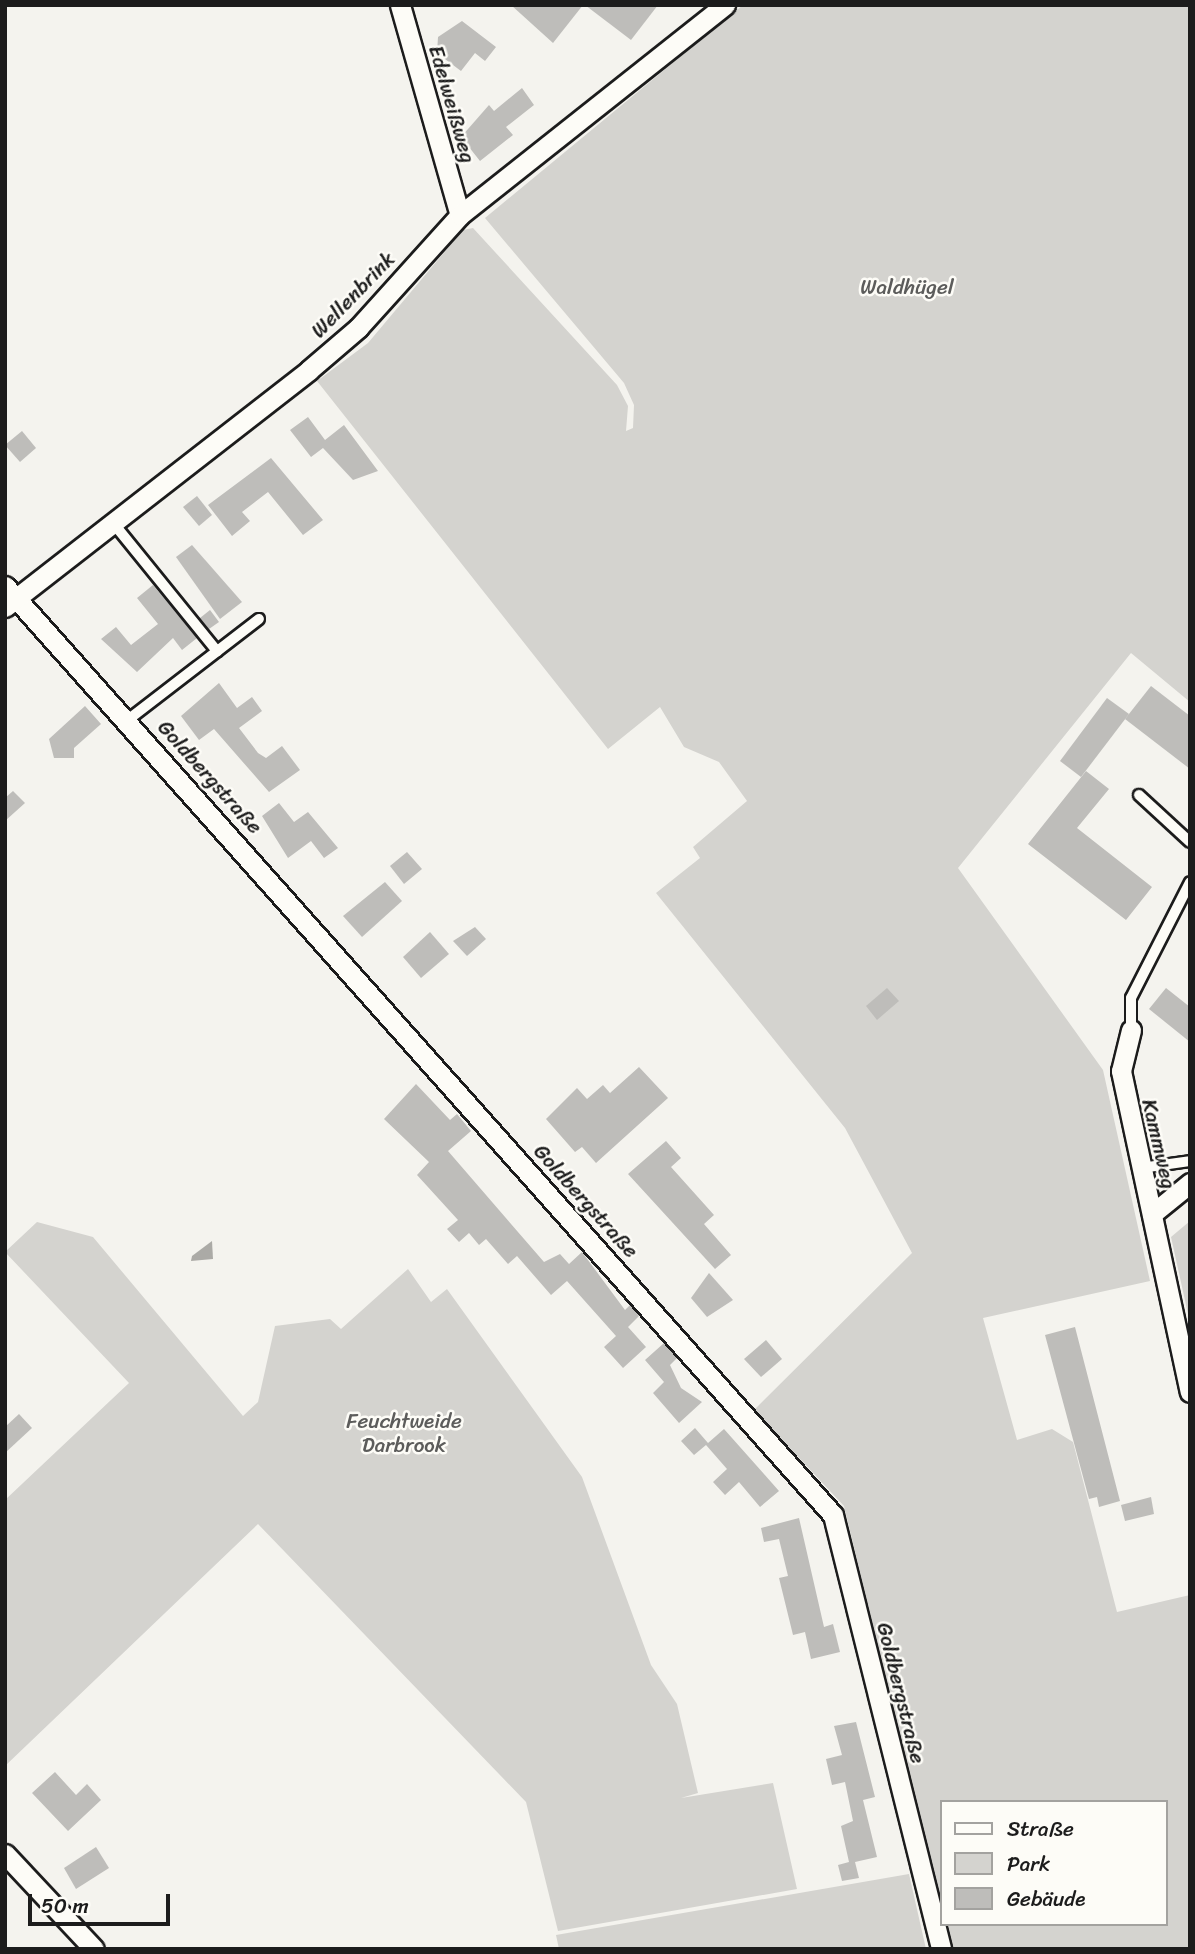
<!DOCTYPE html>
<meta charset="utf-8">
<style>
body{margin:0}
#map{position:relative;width:1195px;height:1954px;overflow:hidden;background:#f4f3ee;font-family:Sriracha,sans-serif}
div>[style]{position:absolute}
.green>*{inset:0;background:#d4d3cf}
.water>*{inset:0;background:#abaaa6}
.building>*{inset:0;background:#bebdba}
.roads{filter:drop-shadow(2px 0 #1c1c1c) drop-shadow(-2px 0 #1c1c1c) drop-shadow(0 2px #1c1c1c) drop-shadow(0 -2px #1c1c1c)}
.lane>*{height:10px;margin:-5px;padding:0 5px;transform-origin:5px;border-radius:5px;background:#fdfcf7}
.street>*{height:19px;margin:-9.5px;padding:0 9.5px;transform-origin:9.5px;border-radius:9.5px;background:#fdfcf7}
span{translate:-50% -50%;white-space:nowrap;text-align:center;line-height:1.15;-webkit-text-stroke:5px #fdfcf7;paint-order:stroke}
.street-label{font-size:21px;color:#1c1c1c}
.park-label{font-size:21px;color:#5c5c5b}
.frame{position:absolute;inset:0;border:7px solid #1c1c1c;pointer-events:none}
.legend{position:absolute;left:940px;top:1800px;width:228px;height:126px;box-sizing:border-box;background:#fdfcf7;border:2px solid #a3a29f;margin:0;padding:9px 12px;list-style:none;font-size:21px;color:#1c1c1c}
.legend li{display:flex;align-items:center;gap:14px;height:35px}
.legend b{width:35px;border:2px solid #a3a29f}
.scale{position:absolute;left:28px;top:1894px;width:142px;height:32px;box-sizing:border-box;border:4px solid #1c1c1c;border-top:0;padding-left:9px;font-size:21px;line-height:24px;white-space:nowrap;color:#1c1c1c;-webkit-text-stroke:5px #fdfcf7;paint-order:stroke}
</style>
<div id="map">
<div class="green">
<i style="clip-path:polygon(743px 5px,1190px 5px,1190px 702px,1131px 653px,958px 868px,1103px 1070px,1150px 1281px,983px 1318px,1017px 1440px,1052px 1429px,1073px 1442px,1117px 1612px,1190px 1595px,1190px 1949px,951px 1949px,945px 1924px,1165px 1924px,1165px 1802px,941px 1802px,941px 1907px,844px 1506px,754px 1410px,912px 1253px,845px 1128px,656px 893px,700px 858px,693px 847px,747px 801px,719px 762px,684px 747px,660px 707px,608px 749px,317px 381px,368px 343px,463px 230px,473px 228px,617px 385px,628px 406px,626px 431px,633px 428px,634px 405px,624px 383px,485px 218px)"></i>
<i style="clip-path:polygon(1190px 1221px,1190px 1323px,1171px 1237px)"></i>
<i style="clip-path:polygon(37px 1222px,93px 1237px,243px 1416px,258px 1402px,275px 1326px,330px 1319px,341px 1329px,408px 1269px,431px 1302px,447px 1289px,582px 1477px,651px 1665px,677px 1704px,698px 1793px,681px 1798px,773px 1783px,797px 1889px,558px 1931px,526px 1802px,258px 1524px,5px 1766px,5px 1500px,129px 1383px,5px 1252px)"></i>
<i style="clip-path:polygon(909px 1874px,926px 1949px,559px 1949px,556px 1935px)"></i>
</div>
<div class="water">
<i style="clip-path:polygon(212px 1241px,213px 1259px,191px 1261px,192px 1256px)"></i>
</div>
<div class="building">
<i style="clip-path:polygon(511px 5px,583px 5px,553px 43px)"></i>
<i style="clip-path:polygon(585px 5px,658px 5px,631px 40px)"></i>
<i style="clip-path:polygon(462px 21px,496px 47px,485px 61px,475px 53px,461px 71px,437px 53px,438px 37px)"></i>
<i style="clip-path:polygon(522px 88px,534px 105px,506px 127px,513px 135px,480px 161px,461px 137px,489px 105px,494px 111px)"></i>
<i style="clip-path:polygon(308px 417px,325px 440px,344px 425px,378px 471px,353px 480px,323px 448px,311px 457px,290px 430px)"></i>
<i style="clip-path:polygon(22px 431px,36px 448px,20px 462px,5px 445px)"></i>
<i style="clip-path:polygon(271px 458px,323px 520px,303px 535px,268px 492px,242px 512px,250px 521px,232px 536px,208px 505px)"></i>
<i style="clip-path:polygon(197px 496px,212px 515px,199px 526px,183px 507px)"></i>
<i style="clip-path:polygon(192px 545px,242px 602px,220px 619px,176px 557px)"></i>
<i style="clip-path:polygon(153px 585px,197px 638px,182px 650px,173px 638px,137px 672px,101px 639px,116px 627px,131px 645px,158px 624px,137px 598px)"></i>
<i style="clip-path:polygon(210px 610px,219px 622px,209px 629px,200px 618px)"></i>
<i style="clip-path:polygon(219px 683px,237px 708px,252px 697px,262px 711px,239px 728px,258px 753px,266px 758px,282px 746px,300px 770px,269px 792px,214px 729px,199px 740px,181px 716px)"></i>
<i style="clip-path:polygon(1151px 686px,1190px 716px,1190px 769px,1125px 719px)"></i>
<i style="clip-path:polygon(1107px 698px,1129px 714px,1081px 777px,1060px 761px)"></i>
<i style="clip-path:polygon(85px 706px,101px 724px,74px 748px,74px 758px,54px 758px,49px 739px)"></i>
<i style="clip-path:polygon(1086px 771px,1109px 789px,1077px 828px,1152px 887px,1126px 920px,1028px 844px)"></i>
<i style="clip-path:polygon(13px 791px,25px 803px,5px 821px,5px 798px)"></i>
<i style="clip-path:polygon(279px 803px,294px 822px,308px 812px,338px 848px,324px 858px,311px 841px,288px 858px,262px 816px)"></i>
<i style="clip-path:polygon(407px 852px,422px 869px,404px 884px,390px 866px)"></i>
<i style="clip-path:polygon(385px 882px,402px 901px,362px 937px,343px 916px)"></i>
<i style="clip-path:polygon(475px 927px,486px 939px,467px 956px,453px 941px)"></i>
<i style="clip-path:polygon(430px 932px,449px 954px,421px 978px,403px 957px)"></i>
<i style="clip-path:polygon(887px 988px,899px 1001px,877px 1020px,866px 1006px)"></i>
<i style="clip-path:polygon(1166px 988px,1190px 1007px,1190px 1042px,1149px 1009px)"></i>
<i style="clip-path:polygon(639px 1067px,668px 1098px,596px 1163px,582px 1147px,575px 1152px,546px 1119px,577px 1088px,587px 1099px,603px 1085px,610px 1093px)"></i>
<i style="clip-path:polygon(416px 1084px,450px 1120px,457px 1114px,471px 1131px,448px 1151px,544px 1262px,560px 1254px,569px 1264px,582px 1252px,625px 1310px,630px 1305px,639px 1316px,628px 1327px,646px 1347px,623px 1368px,604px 1347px,616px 1336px,567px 1281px,551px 1295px,517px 1256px,508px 1264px,486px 1239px,479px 1245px,469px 1233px,459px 1242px,447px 1229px,458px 1220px,417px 1175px,429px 1162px,384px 1119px)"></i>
<i style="clip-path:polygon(666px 1141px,681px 1158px,671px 1167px,714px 1215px,704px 1224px,731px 1255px,715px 1269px,628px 1174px)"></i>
<i style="clip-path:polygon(709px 1273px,733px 1300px,707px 1317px,691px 1298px)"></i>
<i style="clip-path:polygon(1075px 1327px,1120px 1501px,1099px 1507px,1097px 1497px,1089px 1499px,1045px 1335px)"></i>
<i style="clip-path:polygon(766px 1340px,782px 1359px,761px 1377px,744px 1359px)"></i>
<i style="clip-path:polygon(664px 1343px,677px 1358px,670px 1365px,681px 1388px,702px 1402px,679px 1423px,653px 1393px,664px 1382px,645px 1360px)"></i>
<i style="clip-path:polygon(19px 1414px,32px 1428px,5px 1453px,5px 1427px)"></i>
<i style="clip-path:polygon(695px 1428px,708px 1443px,724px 1429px,779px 1491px,760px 1507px,739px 1482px,725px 1495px,713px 1482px,727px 1469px,706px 1445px,694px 1455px,681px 1441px)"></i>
<i style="clip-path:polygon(1151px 1497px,1154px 1514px,1125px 1521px,1121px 1505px)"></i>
<i style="clip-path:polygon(799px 1518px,824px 1627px,833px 1624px,840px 1652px,811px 1659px,805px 1632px,793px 1635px,779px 1578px,788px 1576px,779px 1539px,764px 1542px,761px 1528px)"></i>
<i style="clip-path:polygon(856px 1722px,875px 1797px,863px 1800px,877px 1857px,855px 1862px,859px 1878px,842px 1881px,838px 1865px,849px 1862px,841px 1826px,853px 1821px,845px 1782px,832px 1785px,826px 1759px,842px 1755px,834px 1726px)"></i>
<i style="clip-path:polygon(55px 1772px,76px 1795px,87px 1784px,101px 1800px,68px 1831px,32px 1793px)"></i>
<i style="clip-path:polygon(96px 1847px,109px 1868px,76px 1889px,64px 1868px)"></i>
</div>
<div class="roads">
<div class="lane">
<i style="left:114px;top:524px;width:164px;rotate:51deg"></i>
<i style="left:129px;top:719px;width:164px;rotate:-37.6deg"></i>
<i style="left:1139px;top:795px;width:69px;rotate:42.7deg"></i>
<i style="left:1131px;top:1030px;width:32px;rotate:-90deg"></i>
<i style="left:1131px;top:998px;width:130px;rotate:-63deg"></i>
<i style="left:1141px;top:1168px;width:49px;rotate:-8.1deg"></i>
</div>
<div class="street">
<i style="left:400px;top:5px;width:218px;rotate:74.1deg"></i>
<i style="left:5px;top:586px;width:1244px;rotate:48.29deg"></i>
<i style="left:833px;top:1515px;width:447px;rotate:76deg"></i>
<i style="left:5px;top:607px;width:385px;rotate:-37.9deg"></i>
<i style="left:309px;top:370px;width:65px;rotate:-40.6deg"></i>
<i style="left:358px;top:328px;width:152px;rotate:-47.9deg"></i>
<i style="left:460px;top:215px;width:338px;rotate:-38.4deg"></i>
<i style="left:1131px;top:1030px;width:42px;rotate:103.7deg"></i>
<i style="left:1121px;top:1071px;width:328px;rotate:77.9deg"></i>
<i style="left:1152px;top:1214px;width:49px;rotate:-39.2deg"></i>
<i style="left:5px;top:1854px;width:130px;rotate:46.9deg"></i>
</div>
</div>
<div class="street-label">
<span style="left:452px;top:104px;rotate:74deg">Edelweißweg</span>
<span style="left:353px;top:295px;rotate:-46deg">Wellenbrink</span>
<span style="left:210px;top:777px;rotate:48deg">Goldbergstraße</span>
<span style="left:1159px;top:1144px;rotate:77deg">Kammweg</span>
<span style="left:586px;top:1201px;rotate:48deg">Goldbergstraße</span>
<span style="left:901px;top:1693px;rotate:76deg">Goldbergstraße</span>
</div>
<div class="park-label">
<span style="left:907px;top:287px">Waldhügel</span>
<span style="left:404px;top:1433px">Feuchtweide<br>Darbrook</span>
</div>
<div class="frame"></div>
<ul class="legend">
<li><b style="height:9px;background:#fdfcf7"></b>Straße</li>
<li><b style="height:19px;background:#d4d3cf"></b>Park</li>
<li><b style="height:19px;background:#bebdba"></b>Gebäude</li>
</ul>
<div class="scale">50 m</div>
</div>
